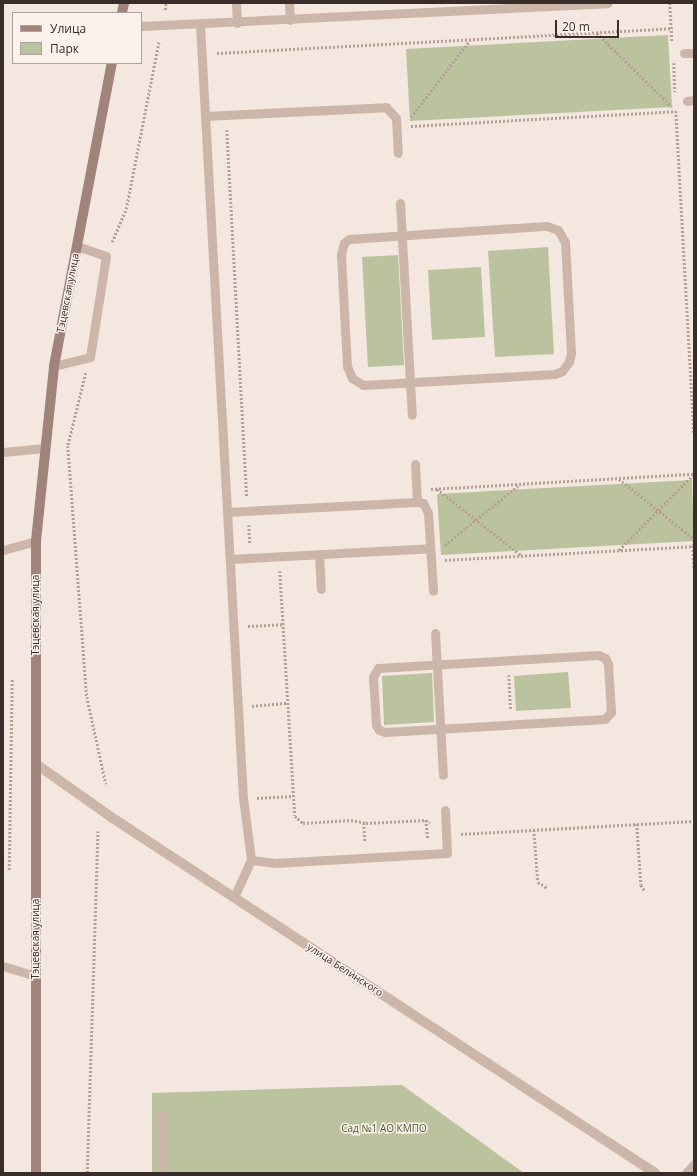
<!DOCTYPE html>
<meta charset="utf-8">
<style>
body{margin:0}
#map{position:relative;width:697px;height:1176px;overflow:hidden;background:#f3e7df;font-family:"Open Sans",sans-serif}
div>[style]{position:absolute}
.green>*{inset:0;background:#bbc39e}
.path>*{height:2.5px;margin-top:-1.25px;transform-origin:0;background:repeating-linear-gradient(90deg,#b89f94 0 2px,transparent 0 4px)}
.service>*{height:9px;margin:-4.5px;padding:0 4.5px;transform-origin:4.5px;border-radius:4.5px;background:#ccb6aa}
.tertiary>*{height:10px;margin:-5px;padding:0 5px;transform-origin:5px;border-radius:5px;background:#ccb6aa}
.secondary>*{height:10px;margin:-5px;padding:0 5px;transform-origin:5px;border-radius:5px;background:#a0847b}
span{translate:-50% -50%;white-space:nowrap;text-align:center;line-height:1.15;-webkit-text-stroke:3px #fbf2eb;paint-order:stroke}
.street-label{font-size:10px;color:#392d2a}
.park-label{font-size:10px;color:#4d582d}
.frame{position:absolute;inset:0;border:4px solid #392d2a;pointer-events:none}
.legend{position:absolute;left:12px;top:12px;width:130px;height:52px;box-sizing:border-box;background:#fbf2eb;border:1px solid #ada39e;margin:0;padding:5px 7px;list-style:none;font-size:12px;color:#392d2a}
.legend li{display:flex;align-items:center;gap:8px;height:20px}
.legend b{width:20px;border:1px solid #ada39e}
.scale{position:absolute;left:555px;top:20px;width:64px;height:18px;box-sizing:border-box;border:2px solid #392d2a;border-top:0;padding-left:5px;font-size:12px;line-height:14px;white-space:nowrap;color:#392d2a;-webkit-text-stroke:3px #fbf2eb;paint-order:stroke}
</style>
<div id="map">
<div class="green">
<i style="clip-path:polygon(668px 35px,672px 107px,410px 121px,406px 49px)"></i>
<i style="clip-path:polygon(548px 247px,554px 354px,495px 357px,488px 251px)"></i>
<i style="clip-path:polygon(398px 255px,404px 365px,368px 367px,362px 257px)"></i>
<i style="clip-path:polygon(481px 267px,485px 337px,432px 340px,428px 270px)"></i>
<i style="clip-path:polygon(692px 480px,694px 541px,441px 555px,437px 494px)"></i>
<i style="clip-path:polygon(568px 672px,571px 708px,516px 711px,514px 676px)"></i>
<i style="clip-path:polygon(432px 673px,434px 722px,384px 725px,382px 676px)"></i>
<i style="clip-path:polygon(402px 1085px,524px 1173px,152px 1173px,152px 1093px)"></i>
</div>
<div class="path">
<i style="left:670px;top:3px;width:39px;rotate:87deg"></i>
<i style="left:165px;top:10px;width:7px;rotate:-82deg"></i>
<i style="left:597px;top:33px;width:105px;rotate:44.6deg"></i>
<i style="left:217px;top:53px;width:456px;rotate:-3.1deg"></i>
<i style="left:674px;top:63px;width:29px;rotate:88deg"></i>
<i style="left:676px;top:111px;width:323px;rotate:86.8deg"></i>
<i style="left:411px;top:117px;width:97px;rotate:-52.5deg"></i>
<i style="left:411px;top:126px;width:265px;rotate:-3.2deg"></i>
<i style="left:227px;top:130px;width:367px;rotate:86.9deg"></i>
<i style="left:112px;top:242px;width:36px;rotate:-67deg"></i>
<i style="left:126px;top:209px;width:171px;rotate:-78.9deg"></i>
<i style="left:86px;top:373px;width:75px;rotate:103.9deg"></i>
<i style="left:68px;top:446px;width:252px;rotate:85.7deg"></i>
<i style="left:87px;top:697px;width:89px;rotate:77.7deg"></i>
<i style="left:619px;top:479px;width:95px;rotate:38.6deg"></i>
<i style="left:431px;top:489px;width:263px;rotate:-3.3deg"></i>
<i style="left:437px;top:489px;width:107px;rotate:38.2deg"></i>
<i style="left:249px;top:525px;width:19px;rotate:87deg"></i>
<i style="left:445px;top:545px;width:97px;rotate:-39.1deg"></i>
<i style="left:693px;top:546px;width:11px;rotate:-85deg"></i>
<i style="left:619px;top:550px;width:105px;rotate:-45.4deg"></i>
<i style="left:445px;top:560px;width:248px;rotate:-3.2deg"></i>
<i style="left:693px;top:546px;width:22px;rotate:87deg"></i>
<i style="left:280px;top:571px;width:245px;rotate:86.5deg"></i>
<i style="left:295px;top:816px;width:11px;rotate:41deg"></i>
<i style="left:303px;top:823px;width:48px;rotate:-3.6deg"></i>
<i style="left:351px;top:820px;width:15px;rotate:11deg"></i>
<i style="left:366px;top:823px;width:60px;rotate:-2.9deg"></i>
<i style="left:426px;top:820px;width:5px;rotate:37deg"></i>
<i style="left:248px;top:626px;width:35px;rotate:-3deg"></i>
<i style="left:509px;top:675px;width:35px;rotate:87deg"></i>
<i style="left:252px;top:706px;width:36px;rotate:-5deg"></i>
<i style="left:257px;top:798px;width:36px;rotate:-3deg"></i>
<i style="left:426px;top:820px;width:19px;rotate:84deg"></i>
<i style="left:364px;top:823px;width:19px;rotate:87deg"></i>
<i style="left:637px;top:824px;width:61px;rotate:86.2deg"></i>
<i style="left:641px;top:885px;width:6px;rotate:59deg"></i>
<i style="left:534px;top:830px;width:52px;rotate:85.6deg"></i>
<i style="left:538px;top:882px;width:11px;rotate:34deg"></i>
<i style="left:461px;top:834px;width:233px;rotate:-3.2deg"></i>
<i style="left:9px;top:870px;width:191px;rotate:-89.1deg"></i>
<i style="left:87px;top:1173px;width:342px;rotate:-88.2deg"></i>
</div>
<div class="service">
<i style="left:236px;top:3px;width:20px;rotate:87deg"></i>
<i style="left:289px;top:3px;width:17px;rotate:87deg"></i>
<i style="left:200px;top:25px;width:774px;rotate:86.82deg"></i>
<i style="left:243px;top:798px;width:63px;rotate:82.6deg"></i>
<i style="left:251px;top:860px;width:41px;rotate:114.7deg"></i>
<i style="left:141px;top:26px;width:467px;rotate:-2.8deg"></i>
<i style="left:684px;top:53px;width:10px"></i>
<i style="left:687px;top:101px;width:7px;rotate:-8deg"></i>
<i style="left:205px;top:116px;width:181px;rotate:-2.8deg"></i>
<i style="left:386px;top:107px;width:15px;rotate:48deg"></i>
<i style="left:396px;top:118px;width:35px;rotate:87deg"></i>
<i style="left:400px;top:203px;width:212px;rotate:86.8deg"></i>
<i style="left:547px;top:226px;width:12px;rotate:20deg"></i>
<i style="left:558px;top:230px;width:14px;rotate:60deg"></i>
<i style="left:565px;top:242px;width:111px;rotate:86.9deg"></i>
<i style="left:571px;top:353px;width:9px;rotate:103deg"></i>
<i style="left:569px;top:362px;width:11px;rotate:128deg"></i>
<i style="left:562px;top:371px;width:8px;rotate:157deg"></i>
<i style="left:555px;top:374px;width:192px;rotate:176.7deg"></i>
<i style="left:363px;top:385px;width:13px;rotate:-148deg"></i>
<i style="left:352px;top:378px;width:13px;rotate:-113deg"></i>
<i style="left:347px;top:366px;width:112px;rotate:-93.1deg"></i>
<i style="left:341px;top:254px;width:11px;rotate:-75deg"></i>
<i style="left:344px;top:243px;width:6px;rotate:-39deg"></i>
<i style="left:349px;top:239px;width:198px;rotate:-3.8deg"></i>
<i style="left:54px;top:366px;width:37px;rotate:-14deg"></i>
<i style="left:90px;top:357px;width:102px;rotate:-81deg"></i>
<i style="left:106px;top:256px;width:31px;rotate:-161deg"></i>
<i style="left:3px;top:452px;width:42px;rotate:-5.4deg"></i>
<i style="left:415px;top:464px;width:38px;rotate:87deg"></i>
<i style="left:417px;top:502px;width:6px;rotate:9deg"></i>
<i style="left:423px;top:503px;width:11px;rotate:63deg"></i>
<i style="left:428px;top:513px;width:78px;rotate:86.3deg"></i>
<i style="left:227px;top:512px;width:190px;rotate:-3deg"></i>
<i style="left:3px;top:550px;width:34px;rotate:-15deg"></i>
<i style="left:319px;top:554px;width:35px;rotate:87deg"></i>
<i style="left:230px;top:559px;width:200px;rotate:-3.1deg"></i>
<i style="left:435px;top:633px;width:142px;rotate:86.8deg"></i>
<i style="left:598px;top:655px;width:8px;rotate:23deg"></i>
<i style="left:605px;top:658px;width:7px;rotate:63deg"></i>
<i style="left:608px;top:664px;width:48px;rotate:86.4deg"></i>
<i style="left:611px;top:712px;width:9px;rotate:131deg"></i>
<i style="left:605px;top:719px;width:220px;rotate:176.6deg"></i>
<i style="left:385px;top:732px;width:6px;rotate:-162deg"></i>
<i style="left:379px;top:730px;width:6px;rotate:-121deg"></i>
<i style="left:376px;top:725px;width:48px;rotate:-93.6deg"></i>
<i style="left:373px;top:677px;width:10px;rotate:-61deg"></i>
<i style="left:378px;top:668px;width:220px;rotate:-3.4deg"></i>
<i style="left:251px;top:860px;width:24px;rotate:7deg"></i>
<i style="left:275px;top:863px;width:172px;rotate:-3.3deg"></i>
<i style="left:447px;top:853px;width:43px;rotate:-92.7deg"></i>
<i style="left:3px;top:966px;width:34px;rotate:17deg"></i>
<i style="left:160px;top:1114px;width:59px;rotate:87.1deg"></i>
<i style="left:686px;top:1173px;width:12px;rotate:-48deg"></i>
</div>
<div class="tertiary">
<i style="left:36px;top:764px;width:92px;rotate:35.2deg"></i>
<i style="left:111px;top:817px;width:650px;rotate:33.2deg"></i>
</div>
<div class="secondary">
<i style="left:122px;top:13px;width:10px;rotate:-79deg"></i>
<i style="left:36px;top:1173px;width:632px;rotate:-90deg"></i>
<i style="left:36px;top:541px;width:176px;rotate:-84.1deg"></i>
<i style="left:54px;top:366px;width:309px;rotate:-79.2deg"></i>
</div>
<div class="street-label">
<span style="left:68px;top:293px;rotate:-79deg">Тэцевская улица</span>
<span style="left:36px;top:615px;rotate:-90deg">Тэцевская улица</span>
<span style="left:36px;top:939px;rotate:-90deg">Тэцевская улица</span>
<span style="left:345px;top:970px;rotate:33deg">улица Белинского</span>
</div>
<div class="park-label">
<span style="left:384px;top:1129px">Сад №1 АО КМПО</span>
</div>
<div class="frame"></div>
<ul class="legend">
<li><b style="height:5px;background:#a0847b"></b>Улица</li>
<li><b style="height:11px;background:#bbc39e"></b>Парк</li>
</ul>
<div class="scale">20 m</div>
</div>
